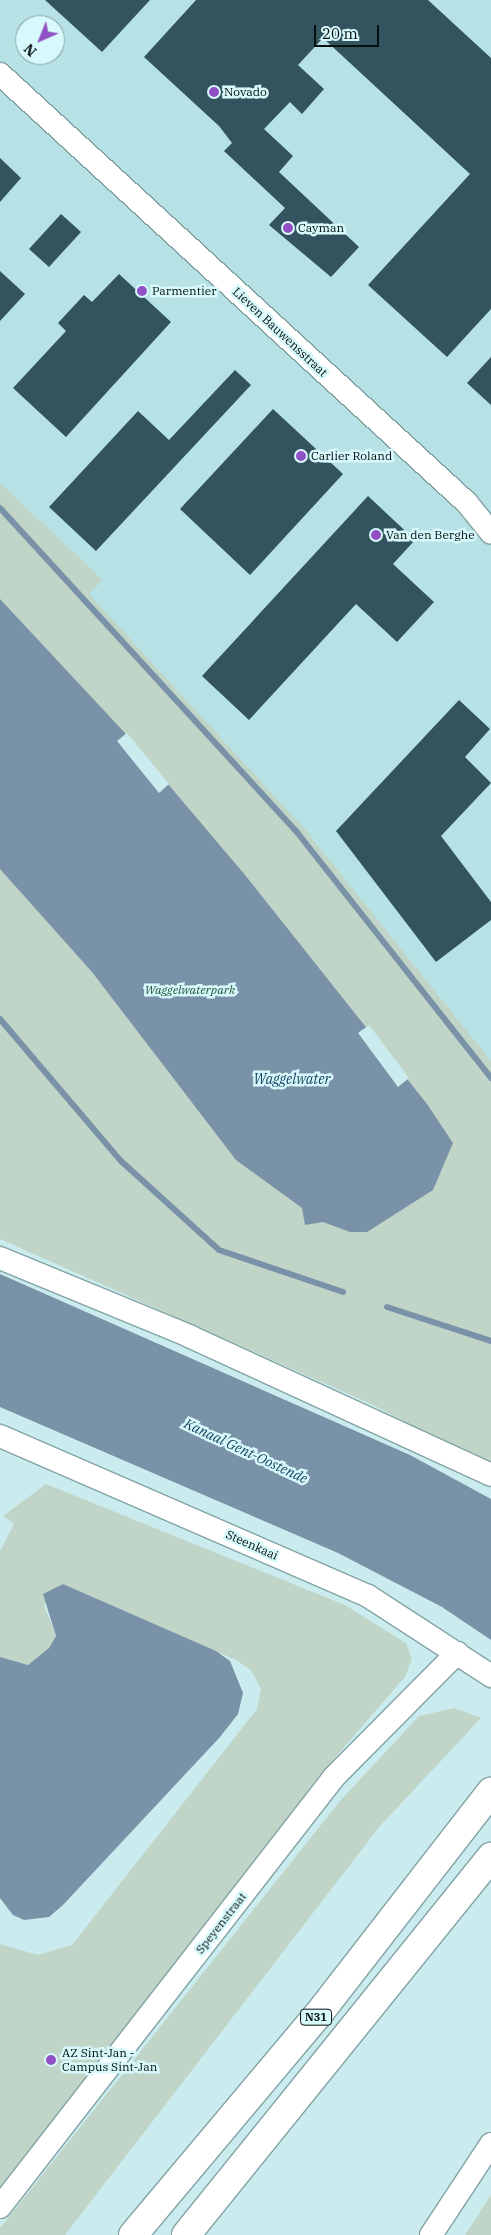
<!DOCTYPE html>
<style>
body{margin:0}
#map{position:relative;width:491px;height:2235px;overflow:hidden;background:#cbecee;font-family:"IBM Plex Serif",serif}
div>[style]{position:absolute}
.built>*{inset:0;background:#b7e2e5}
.green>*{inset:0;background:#c0d4c8}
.water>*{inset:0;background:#7992a7}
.pier>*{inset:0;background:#cbecee}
.stream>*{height:6px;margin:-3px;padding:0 3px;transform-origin:3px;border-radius:3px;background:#7992a7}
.building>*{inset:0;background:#33535f}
.roads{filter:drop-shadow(1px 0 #83a3a5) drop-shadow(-1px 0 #83a3a5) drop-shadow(0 1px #83a3a5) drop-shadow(0 -1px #83a3a5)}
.street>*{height:22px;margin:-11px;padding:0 11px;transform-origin:11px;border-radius:11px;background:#fff}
.highway>*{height:28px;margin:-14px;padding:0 14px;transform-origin:14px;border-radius:14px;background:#fff}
.dots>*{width:14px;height:14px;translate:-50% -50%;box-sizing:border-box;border:2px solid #d8f9fb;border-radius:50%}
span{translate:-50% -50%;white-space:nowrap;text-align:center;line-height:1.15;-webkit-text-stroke:5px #d8f9fb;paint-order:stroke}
.shield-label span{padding:1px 4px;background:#d8f9fb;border:1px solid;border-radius:4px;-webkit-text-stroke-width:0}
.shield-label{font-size:11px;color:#050f10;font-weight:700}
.poi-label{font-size:12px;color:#050f10}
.left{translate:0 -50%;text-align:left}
.street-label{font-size:12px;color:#050f10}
.park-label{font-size:12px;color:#1f5439;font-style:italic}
.water-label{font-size:14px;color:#164261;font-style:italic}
.north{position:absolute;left:15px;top:15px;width:50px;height:50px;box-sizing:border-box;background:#d8f9fb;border:1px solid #849b9d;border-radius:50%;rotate:224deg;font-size:14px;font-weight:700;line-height:20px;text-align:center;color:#050f10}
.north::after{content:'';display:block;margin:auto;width:18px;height:22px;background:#9150c5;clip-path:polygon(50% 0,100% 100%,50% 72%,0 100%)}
.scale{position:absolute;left:314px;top:25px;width:65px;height:22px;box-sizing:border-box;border:2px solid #050f10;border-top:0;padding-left:6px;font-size:15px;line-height:18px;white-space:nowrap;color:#050f10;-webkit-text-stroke:4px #d8f9fb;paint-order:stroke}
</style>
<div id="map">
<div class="built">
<i style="clip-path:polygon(evenodd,0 0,491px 0,491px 1061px,304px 828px,88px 593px,103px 580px,0 483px,0 0,25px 25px,55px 25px,55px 55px,25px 55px,25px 25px)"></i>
</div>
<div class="green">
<i style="clip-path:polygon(0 483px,103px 580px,89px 594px,304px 828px,491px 1061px,491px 1468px,373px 1405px,0 1239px)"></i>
<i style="clip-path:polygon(46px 1484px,345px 1605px,406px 1643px,412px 1659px,405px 1677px,326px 1768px,0 2194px,0 1944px,38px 1955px,72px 1945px,257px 1709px,261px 1689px,251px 1670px,236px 1660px,63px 1584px,44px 1605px,56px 1636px,49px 1648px,28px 1665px,0 1657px,0 1551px,14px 1524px,3px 1516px)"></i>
<i style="clip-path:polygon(454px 1708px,481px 1718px,380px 1826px,65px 2235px,0 2235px,0 2228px,340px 1801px,419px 1716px)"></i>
<i style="clip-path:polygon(491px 2195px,491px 2235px,465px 2235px)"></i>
</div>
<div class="water">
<i style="clip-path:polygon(0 599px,124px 732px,245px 875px,427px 1104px,453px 1143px,433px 1190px,367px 1232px,350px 1232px,323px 1222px,305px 1225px,302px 1208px,236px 1160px,92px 972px,0 869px)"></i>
<i style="clip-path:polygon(0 1274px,410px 1455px,491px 1499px,491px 1640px,442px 1607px,338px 1553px,0 1407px)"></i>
<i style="clip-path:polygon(63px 1584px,216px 1651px,230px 1661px,243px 1693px,238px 1714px,220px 1737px,63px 1905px,49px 1917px,24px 1920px,13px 1915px,0 1898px,0 1657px,28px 1665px,49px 1648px,56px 1636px,43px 1594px)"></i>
</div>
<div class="pier">
<i style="clip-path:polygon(127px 733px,169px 784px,159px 793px,117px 741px)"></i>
<i style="clip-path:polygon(369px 1025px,409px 1078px,398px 1087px,358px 1033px)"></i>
</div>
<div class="stream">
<i style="left:0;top:508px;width:438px;rotate:47.5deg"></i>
<i style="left:296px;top:831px;width:315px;rotate:51.7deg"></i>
<i style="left:0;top:1019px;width:187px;rotate:49.6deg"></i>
<i style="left:121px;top:1161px;width:132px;rotate:42.2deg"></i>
<i style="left:219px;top:1250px;width:131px;rotate:18.7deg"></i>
<i style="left:387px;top:1307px;width:109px;rotate:18.1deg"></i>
</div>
<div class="building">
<i style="clip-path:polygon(45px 0,150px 0,102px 52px)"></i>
<i style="clip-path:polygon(196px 0,428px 0,491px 58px,491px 309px,447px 357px,368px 285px,470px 174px,323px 38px,298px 65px,324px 89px,302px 114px,290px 102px,264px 129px,293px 156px,279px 172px,359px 247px,331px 277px,269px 225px,285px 208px,224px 151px,232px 143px,219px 126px,144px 57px)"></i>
<i style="clip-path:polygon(0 158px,21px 178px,0 202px)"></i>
<i style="clip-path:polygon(61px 214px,81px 232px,49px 267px,29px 249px)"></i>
<i style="clip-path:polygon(0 271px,25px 294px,0 321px)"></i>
<i style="clip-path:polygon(119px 274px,171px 322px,66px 437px,13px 388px,66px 331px,58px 323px,84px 295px,92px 302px)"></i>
<i style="clip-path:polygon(491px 357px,491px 405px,467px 383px)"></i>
<i style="clip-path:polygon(235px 370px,251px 385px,96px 551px,49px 507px,138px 411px,169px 440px)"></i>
<i style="clip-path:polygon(273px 409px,343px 474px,250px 575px,180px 509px)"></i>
<i style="clip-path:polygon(368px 496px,415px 540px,393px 564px,434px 602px,397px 642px,356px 604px,249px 720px,202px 676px)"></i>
<i style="clip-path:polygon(459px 700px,490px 729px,465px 757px,491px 783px,441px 836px,491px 902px,491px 920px,436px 962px,336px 831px)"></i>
</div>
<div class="roads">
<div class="street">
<i style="left:0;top:74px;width:634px;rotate:42.57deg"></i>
<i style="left:467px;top:503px;width:38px;rotate:51deg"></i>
<i style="left:0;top:1258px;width:204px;rotate:22.4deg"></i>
<i style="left:189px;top:1336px;width:332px;rotate:24.7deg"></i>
<i style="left:0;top:1436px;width:401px;rotate:23.5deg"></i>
<i style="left:368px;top:1596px;width:147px;rotate:33deg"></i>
<i style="left:0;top:2207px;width:544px;rotate:-52.16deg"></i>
<i style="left:334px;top:1777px;width:175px;rotate:-45.2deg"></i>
<i style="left:431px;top:2235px;width:109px;rotate:-56.6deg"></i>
</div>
<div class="highway">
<i style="left:133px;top:2235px;width:286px;rotate:-50deg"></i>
<i style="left:317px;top:2016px;width:284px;rotate:-52.2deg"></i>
<i style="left:186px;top:2235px;width:486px;rotate:-51.1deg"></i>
</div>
</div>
<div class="dots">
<i style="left:214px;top:92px;background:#9150c5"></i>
<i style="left:288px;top:228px;background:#9150c5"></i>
<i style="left:142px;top:291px;background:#9150c5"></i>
<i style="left:301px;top:456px;background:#9150c5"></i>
<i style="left:376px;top:535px;background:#9150c5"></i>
<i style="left:51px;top:2060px;background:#9150c5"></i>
</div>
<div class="shield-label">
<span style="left:316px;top:2017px">N31</span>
</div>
<div class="poi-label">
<span class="left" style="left:224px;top:92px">Novado</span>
<span class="left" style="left:298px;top:228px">Cayman</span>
<span class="left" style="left:152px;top:291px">Parmentier</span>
<span class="left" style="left:311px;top:456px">Carlier Roland</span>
<span class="left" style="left:386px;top:535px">Van den Berghe</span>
<span class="left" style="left:62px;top:2060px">AZ Sint-Jan -<br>Campus Sint-Jan</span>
</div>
<div class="street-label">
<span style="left:280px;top:332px;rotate:43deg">Lieven Bauwensstraat</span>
<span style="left:252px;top:1545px;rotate:24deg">Steenkaai</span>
<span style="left:221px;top:1923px;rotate:-52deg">Speyenstraat</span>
</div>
<div class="park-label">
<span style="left:190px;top:990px">Waggelwaterpark</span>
</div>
<div class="water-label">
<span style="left:292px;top:1079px">Waggelwater</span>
<span style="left:246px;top:1451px;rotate:25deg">Kanaal Gent-Oostende</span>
</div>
<div class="north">N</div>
<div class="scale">20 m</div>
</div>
